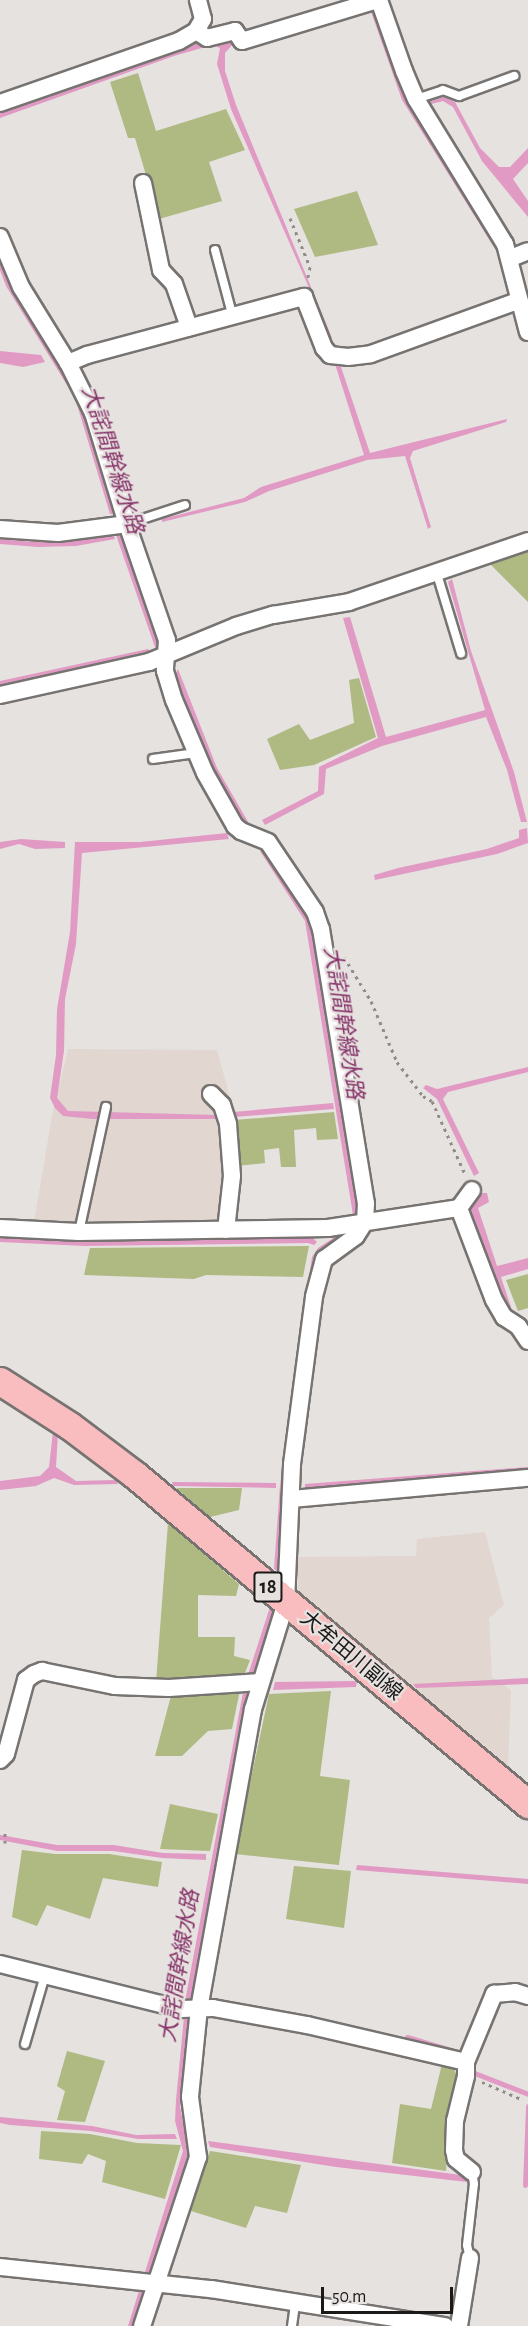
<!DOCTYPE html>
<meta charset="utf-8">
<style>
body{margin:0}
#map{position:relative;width:528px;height:2326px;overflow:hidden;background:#e6e2e0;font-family:"Alegreya Sans","Noto Sans JP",sans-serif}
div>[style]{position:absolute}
.built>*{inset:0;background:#e1d6d0}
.green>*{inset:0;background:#afb982}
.water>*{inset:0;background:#e19ac3}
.stream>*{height:5px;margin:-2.5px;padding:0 2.5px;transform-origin:2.5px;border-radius:2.5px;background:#e19ac3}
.path>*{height:3px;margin-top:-1.5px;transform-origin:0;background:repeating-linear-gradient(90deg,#8f8c8b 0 3px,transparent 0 7.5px)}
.roads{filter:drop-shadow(2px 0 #767371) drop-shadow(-2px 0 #767371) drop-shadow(0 2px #767371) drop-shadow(0 -2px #767371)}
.lane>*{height:8px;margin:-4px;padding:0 4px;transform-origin:4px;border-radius:4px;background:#fff}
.street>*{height:16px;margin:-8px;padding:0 8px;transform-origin:8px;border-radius:8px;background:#fff}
.primary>*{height:27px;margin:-13.5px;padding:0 13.5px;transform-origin:13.5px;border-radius:13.5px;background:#fabdbf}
span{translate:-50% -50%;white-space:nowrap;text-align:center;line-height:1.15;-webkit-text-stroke:4.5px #e6e2e0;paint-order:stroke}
.shield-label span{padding:2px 4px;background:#e6e2e0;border:2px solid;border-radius:4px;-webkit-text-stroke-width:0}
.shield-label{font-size:20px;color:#1b1a19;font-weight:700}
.street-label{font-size:21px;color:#1b1a19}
.water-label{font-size:22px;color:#873469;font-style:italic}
.scale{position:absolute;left:321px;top:2287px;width:132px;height:27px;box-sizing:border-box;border:3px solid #1b1a19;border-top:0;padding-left:8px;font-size:18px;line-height:21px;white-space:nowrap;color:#1b1a19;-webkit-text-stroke:4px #e6e2e0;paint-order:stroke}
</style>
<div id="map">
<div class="built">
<i style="clip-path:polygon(68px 1049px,217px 1050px,233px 1108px,226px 1128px,227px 1178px,220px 1223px,80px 1227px,34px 1222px,52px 1116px)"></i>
<i style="clip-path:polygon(485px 1532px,504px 1605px,489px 1618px,492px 1677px,511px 1690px,508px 1768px,298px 1591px,298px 1557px,416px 1556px,417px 1539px)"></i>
</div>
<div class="green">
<i style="clip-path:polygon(138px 73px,156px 131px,226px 109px,245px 150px,209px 162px,222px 201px,159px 219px,135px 138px,128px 138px,110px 82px)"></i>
<i style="clip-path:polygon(357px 191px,378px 245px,315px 257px,294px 209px)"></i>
<i style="clip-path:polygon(528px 550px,528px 602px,490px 564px)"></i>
<i style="clip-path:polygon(359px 678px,376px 737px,314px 765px,280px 770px,267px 739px,299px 724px,310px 740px,354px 723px,349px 680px)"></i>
<i style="clip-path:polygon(334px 1112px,338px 1139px,317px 1140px,316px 1128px,294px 1130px,296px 1167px,281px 1167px,279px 1148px,264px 1150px,265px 1163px,237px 1166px,234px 1120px)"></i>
<i style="clip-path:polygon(309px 1246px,303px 1277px,206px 1275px,194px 1279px,84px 1275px,90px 1248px)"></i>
<i style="clip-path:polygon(528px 1274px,528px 1308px,518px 1311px,506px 1280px)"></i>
<i style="clip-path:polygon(176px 1488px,242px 1488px,239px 1510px,210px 1517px)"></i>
<i style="clip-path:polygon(168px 1523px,239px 1584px,236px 1596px,198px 1595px,198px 1637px,235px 1637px,234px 1656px,250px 1660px,243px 1678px,156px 1682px)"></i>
<i style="clip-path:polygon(240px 1690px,232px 1729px,208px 1731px,182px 1756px,155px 1756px,172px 1692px)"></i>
<i style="clip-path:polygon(331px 1691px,320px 1776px,350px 1780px,339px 1865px,235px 1854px,269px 1694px)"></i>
<i style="clip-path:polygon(170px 1804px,218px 1814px,210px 1851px,160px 1849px)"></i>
<i style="clip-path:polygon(22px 1850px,55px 1854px,109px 1854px,162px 1862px,158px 1887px,103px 1878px,90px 1919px,47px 1905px,37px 1926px,12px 1917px)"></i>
<i style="clip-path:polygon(294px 1866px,351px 1871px,344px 1928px,286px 1919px)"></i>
<i style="clip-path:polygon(67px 2051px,105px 2061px,85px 2122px,57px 2120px,65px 2091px,57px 2086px)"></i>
<i style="clip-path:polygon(442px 2064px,452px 2066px,458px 2077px,450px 2117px,446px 2171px,392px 2163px,400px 2104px,431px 2109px)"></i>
<i style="clip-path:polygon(41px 2131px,90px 2134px,137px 2143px,181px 2145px,165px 2199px,102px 2182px,106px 2161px,88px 2154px,82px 2164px,39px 2159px)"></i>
<i style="clip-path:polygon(210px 2151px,301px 2165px,287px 2213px,255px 2206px,246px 2228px,191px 2211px)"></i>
</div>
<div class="water">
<i style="clip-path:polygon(370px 9px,378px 19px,406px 98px,500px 248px,494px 247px,402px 100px)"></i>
<i style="clip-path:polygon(233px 39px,233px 44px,225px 53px,225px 71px,236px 105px,332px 338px,327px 339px,310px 290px,231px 109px,217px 64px,220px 48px,212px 45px,174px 56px,0 118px,0 113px,197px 42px)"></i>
<i style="clip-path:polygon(444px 97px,455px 102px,480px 148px,499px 167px,510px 167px,528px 148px,528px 163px,513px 179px,528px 201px,528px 217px,482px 161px,453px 107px,443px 101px,431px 104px,428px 102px)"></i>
<i style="clip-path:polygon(0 254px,80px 397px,114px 514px,110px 514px,75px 398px,6px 286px,0 270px)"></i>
<i style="clip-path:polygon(0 351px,41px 355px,45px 362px,23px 367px,0 363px)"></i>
<i style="clip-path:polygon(335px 364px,340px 364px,370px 453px,507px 419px,506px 422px,413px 451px,410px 458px,431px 527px,428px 529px,405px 456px,367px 460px,269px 491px,245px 502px,162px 522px,162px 519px,244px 498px,261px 487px,364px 455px)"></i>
<i style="clip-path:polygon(113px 534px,115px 539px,76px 546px,38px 547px,0 544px,0 539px,35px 542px,77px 540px)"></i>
<i style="clip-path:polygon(120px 534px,159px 643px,156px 650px,116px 535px)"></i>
<i style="clip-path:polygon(452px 579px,471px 651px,514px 772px,527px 822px,521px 822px,507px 770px,486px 717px,382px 746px,326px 769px,324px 794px,265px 825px,262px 820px,318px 791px,319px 767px,378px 738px,343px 618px,350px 617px,386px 737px,485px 710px,448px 582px)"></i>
<i style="clip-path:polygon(148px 649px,152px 654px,0 689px,0 681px)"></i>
<i style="clip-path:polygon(178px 669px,217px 768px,251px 827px,246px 829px,222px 791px,175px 675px)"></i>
<i style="clip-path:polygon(527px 828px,528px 843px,497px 854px,375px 880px,374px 875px,398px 868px,487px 849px,519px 838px,519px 830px)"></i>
<i style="clip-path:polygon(227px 833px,229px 839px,82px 853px,76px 944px,65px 999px,64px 1051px,57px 1098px,68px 1111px,217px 1115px,219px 1119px,93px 1119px,63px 1116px,55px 1108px,50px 1098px,56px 1055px,57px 1009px,70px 932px,75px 842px,140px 842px)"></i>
<i style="clip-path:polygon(21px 839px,65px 842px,65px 848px,35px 849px,19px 844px,0 849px,0 842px)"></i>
<i style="clip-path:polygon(266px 849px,309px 917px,315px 932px,358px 1214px,353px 1215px,305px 921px,260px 851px)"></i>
<i style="clip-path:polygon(528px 1067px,528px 1072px,448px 1092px,443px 1099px,479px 1173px,474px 1176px,437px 1099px,423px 1088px,426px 1085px,437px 1089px)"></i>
<i style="clip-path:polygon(333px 1103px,334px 1109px,234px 1117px,233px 1112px)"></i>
<i style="clip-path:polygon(483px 1193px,487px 1193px,489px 1202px,478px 1208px,497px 1266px,528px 1258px,528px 1269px,501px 1277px,511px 1307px,504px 1306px,471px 1214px,471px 1202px)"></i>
<i style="clip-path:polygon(341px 1233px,343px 1237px,325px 1249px,287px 1476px,278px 1572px,274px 1569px,280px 1485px,312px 1257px,318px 1248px)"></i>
<i style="clip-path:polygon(311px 1236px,317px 1242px,314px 1245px,308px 1243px,85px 1246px,0 1242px,0 1237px,85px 1241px)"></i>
<i style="clip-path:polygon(53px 1431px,58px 1434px,56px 1467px,76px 1481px,116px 1480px,118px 1484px,74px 1485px,54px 1478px,36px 1486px,0 1490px,0 1481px,40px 1476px,49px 1467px)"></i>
<i style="clip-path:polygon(528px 1467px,528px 1471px,305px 1488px,305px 1484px)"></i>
<i style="clip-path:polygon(172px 1482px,276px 1483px,276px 1488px,173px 1486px)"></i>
<i style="clip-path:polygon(270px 1607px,274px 1612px,250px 1687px,190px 2006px,180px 2107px,189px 2151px,133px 2326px,128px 2326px,183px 2151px,175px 2121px,176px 2100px,186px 1996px,244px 1687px)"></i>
<i style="clip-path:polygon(528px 1678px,528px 1684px,416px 1688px,413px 1684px)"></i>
<i style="clip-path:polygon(357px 1681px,356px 1687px,273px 1690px,275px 1682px)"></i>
<i style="clip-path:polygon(0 1835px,57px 1845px,114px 1845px,163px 1853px,206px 1854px,206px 1860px,162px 1858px,113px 1851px,57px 1851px,0 1840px)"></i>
<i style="clip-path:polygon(357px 1865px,528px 1879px,528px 1884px,356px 1870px)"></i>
<i style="clip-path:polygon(0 2117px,92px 2126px,136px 2135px,175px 2134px,177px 2139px,138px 2139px,91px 2131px,10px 2125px,0 2123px)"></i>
<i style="clip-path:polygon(208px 2141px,468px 2176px,467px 2182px,336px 2167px,210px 2147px)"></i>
</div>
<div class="stream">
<i style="left:407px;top:2037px;width:50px;rotate:16.3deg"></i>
<i style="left:472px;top:2072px;width:60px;rotate:21.4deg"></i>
<i style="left:525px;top:2185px;width:79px;rotate:-87.8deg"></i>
</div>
<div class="path">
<i style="left:290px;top:218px;width:53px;rotate:67.8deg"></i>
<i style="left:310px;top:267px;width:14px;rotate:102deg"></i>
<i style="left:344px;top:957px;width:52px;rotate:58.5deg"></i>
<i style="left:371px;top:1001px;width:66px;rotate:66.9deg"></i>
<i style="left:397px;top:1062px;width:43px;rotate:52.6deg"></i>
<i style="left:423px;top:1096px;width:10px;rotate:29deg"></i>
<i style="left:432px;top:1101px;width:80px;rotate:65.7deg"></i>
<i style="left:5px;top:1833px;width:10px;rotate:90deg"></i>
<i style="left:482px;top:2082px;width:43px;rotate:23.6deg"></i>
</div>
<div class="roads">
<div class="lane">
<i style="left:416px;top:99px;width:28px;rotate:-18deg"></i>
<i style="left:443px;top:90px;width:17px;rotate:21deg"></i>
<i style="left:459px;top:96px;width:59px;rotate:-20deg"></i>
<i style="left:215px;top:250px;width:66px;rotate:75.1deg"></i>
<i style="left:127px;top:524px;width:61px;rotate:-18.1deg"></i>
<i style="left:437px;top:574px;width:83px;rotate:73.1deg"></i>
<i style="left:153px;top:759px;width:43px;rotate:-7.9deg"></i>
<i style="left:79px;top:1232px;width:128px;rotate:-77.8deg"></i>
<i style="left:25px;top:2044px;width:72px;rotate:-73.8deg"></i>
<i style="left:470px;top:2258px;width:13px;rotate:-103deg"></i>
<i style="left:467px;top:2245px;width:61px;rotate:-83.5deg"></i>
<i style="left:474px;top:2184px;width:12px;rotate:-99deg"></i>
<i style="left:292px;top:2326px;width:22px;rotate:-82deg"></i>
</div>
<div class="street">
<i style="left:379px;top:0;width:75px;rotate:70.6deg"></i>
<i style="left:404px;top:71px;width:30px;rotate:67deg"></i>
<i style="left:416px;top:99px;width:170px;rotate:58.5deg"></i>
<i style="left:505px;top:244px;width:91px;rotate:75.4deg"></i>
<i style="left:196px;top:31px;width:13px;rotate:32deg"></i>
<i style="left:207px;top:38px;width:29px;rotate:-14deg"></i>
<i style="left:235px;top:31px;width:12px;rotate:55deg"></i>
<i style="left:242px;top:41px;width:142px;rotate:-16.8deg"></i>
<i style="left:0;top:103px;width:189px;rotate:-19.1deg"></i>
<i style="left:179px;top:41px;width:20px;rotate:-30deg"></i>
<i style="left:196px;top:31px;width:14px;rotate:-60deg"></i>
<i style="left:203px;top:19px;width:20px;rotate:-105deg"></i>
<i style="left:143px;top:183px;width:89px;rotate:78.3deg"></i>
<i style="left:161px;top:270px;width:19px;rotate:47deg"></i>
<i style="left:174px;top:284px;width:46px;rotate:70.8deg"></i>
<i style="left:0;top:237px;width:54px;rotate:67.2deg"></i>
<i style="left:21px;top:287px;width:89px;rotate:58.3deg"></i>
<i style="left:68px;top:363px;width:56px;rotate:63.4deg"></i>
<i style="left:93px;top:413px;width:116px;rotate:73deg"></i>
<i style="left:127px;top:524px;width:123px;rotate:71deg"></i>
<i style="left:167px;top:640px;width:31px;rotate:94deg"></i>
<i style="left:165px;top:671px;width:30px;rotate:73deg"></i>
<i style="left:174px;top:700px;width:79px;rotate:67deg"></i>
<i style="left:205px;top:773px;width:61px;rotate:60.5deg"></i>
<i style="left:235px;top:826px;width:8px;rotate:40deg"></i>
<i style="left:241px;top:831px;width:29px;rotate:22deg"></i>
<i style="left:268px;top:842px;width:84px;rotate:56.1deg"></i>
<i style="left:315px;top:912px;width:18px;rotate:71deg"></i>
<i style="left:321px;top:929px;width:278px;rotate:80.7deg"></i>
<i style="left:366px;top:1203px;width:19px;rotate:93deg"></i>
<i style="left:365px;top:1222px;width:17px;rotate:123deg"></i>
<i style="left:356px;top:1236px;width:39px;rotate:144deg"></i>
<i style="left:324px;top:1259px;width:39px;rotate:105deg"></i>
<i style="left:314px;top:1297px;width:169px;rotate:97.5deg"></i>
<i style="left:292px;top:1465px;width:137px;rotate:92.5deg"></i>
<i style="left:286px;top:1602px;width:112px;rotate:107.1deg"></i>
<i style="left:253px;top:1709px;width:304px;rotate:100.2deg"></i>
<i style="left:199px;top:2008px;width:89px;rotate:95.8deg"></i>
<i style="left:190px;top:2097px;width:61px;rotate:82.4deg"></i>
<i style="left:198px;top:2157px;width:178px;rotate:108.3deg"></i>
<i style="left:511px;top:258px;width:18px;rotate:-22deg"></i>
<i style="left:68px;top:363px;width:21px;rotate:-23deg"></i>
<i style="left:87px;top:355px;width:225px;rotate:-15deg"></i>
<i style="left:304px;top:297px;width:55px;rotate:68.6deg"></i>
<i style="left:324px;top:348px;width:9px;rotate:49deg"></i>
<i style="left:330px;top:355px;width:18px;rotate:6deg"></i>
<i style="left:348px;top:357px;width:23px;rotate:-7deg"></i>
<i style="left:371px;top:354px;width:158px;rotate:-19.9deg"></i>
<i style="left:0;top:529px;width:58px;rotate:3.9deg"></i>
<i style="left:58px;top:533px;width:70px;rotate:-7.4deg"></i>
<i style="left:0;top:695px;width:153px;rotate:-12.5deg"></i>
<i style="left:149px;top:662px;width:94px;rotate:-22.5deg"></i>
<i style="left:236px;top:626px;width:39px;rotate:-17deg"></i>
<i style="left:273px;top:615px;width:77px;rotate:-9.7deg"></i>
<i style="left:349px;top:602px;width:189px;rotate:-18.8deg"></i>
<i style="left:211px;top:1094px;width:16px;rotate:45deg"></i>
<i style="left:222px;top:1105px;width:20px;rotate:72deg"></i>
<i style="left:228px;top:1124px;width:52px;rotate:85.6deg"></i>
<i style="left:232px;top:1176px;width:54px;rotate:96.3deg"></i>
<i style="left:459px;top:1208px;width:22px;rotate:-54deg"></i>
<i style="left:0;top:1228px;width:79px;rotate:2.9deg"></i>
<i style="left:79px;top:1232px;width:249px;rotate:-0.9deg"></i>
<i style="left:328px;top:1228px;width:133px;rotate:-8.7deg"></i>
<i style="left:459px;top:1208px;width:98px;rotate:69.2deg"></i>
<i style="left:494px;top:1300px;width:20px;rotate:60deg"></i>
<i style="left:504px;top:1317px;width:17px;rotate:33deg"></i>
<i style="left:518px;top:1326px;width:18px;rotate:56deg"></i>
<i style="left:291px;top:1499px;width:238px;rotate:-5.1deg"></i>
<i style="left:0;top:1760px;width:8px;rotate:-45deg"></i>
<i style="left:6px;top:1754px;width:77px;rotate:-74.9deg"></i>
<i style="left:26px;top:1680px;width:10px;rotate:-37deg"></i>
<i style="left:34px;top:1674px;width:9px;rotate:-21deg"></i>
<i style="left:42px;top:1671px;width:75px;rotate:11.6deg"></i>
<i style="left:115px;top:1686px;width:54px;rotate:2.1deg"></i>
<i style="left:169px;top:1688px;width:92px;rotate:-3.7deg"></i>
<i style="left:0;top:1964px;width:187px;rotate:14deg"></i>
<i style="left:181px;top:2009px;width:32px;rotate:-2deg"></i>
<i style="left:213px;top:2008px;width:96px;rotate:10.3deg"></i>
<i style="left:307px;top:2025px;width:163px;rotate:13.1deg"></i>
<i style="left:472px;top:2172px;width:21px;rotate:-141deg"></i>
<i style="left:456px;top:2159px;width:9px;rotate:-103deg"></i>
<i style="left:454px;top:2150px;width:29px;rotate:-88deg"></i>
<i style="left:455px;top:2121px;width:46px;rotate:-76.3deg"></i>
<i style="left:466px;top:2076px;width:14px;rotate:-90deg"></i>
<i style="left:466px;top:2062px;width:74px;rotate:-67.6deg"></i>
<i style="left:494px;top:1994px;width:21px;rotate:-5deg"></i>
<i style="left:515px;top:1992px;width:14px;rotate:17deg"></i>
<i style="left:0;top:2267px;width:212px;rotate:6deg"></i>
<i style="left:211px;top:2289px;width:237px;rotate:9deg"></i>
<i style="left:459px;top:2326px;width:69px;rotate:-80.8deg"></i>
</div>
<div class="primary">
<i style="left:0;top:1381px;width:83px;rotate:32.7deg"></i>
<i style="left:70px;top:1426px;width:81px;rotate:37deg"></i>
<i style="left:135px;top:1475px;width:513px;rotate:39.93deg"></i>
</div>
</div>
<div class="shield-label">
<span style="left:268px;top:1587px">18</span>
</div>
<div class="street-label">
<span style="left:351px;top:1656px;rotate:40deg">大牟田川副線</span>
</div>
<div class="water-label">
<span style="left:112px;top:460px;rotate:72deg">大詫間幹線水路</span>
<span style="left:343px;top:1023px;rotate:81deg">大詫間幹線水路</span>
<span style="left:180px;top:1966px;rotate:-81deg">大詫間幹線水路</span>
</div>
<div class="scale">50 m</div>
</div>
